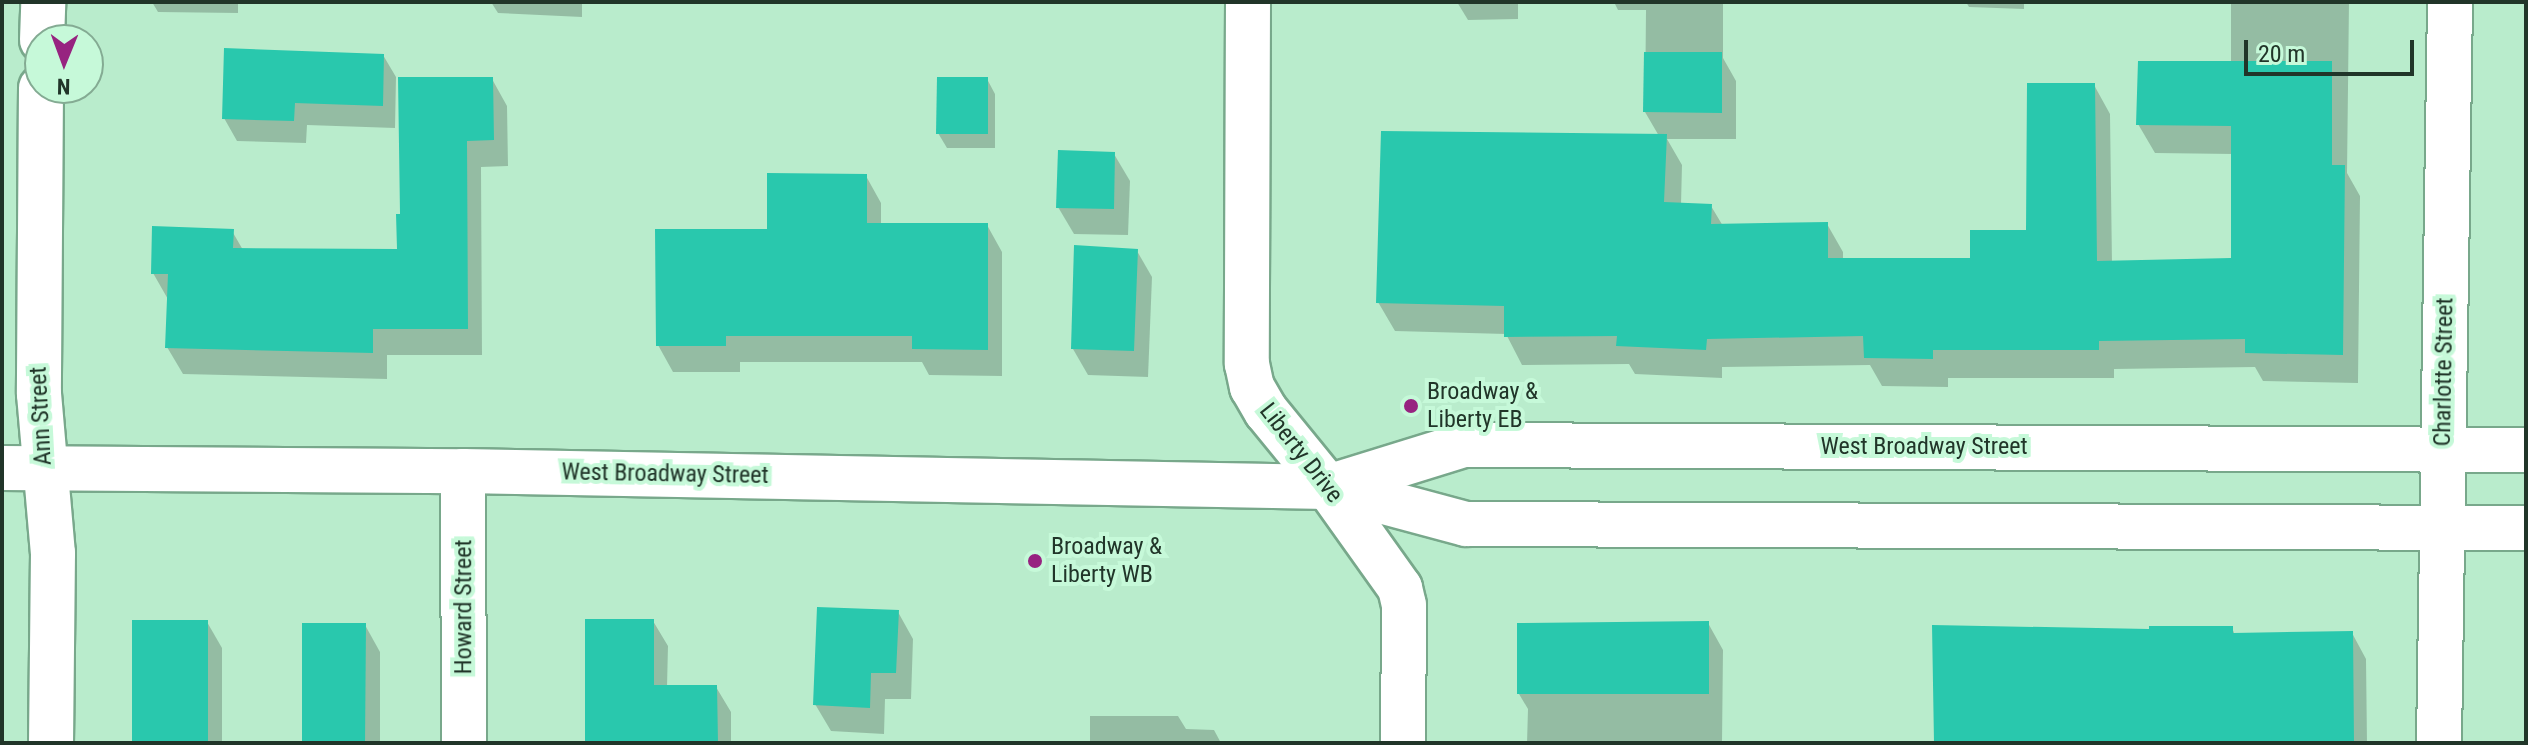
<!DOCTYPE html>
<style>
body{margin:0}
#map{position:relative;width:2528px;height:745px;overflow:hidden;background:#b9eccc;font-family:"Roboto Condensed",sans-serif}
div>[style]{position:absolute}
.shadow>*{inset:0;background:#0003}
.building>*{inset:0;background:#29c8ad}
.roads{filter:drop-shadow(2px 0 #78a88b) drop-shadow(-2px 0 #78a88b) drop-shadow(0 2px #78a88b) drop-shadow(0 -2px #78a88b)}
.street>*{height:44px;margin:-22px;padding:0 22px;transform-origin:22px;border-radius:22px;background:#fff}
.secondary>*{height:44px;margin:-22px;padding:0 22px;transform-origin:22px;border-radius:22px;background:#fff}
.dots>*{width:22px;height:22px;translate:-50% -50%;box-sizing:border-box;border:4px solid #c6f9d9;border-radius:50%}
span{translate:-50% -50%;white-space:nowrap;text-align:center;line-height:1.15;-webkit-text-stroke:8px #c6f9d9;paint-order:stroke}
.street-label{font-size:24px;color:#213529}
.poi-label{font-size:24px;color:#213529}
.left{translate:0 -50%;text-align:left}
.frame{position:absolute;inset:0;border:4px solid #213529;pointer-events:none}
.north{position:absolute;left:24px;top:24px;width:80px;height:80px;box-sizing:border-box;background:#c6f9d9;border:2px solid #84ab93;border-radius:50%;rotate:181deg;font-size:22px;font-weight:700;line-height:32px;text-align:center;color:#213529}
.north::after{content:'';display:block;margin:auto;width:28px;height:36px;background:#972380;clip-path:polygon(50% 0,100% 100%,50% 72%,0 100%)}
.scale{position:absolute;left:2244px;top:40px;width:170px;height:36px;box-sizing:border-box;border:4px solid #213529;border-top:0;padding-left:10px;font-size:24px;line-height:28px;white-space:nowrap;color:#213529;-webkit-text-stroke:6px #c6f9d9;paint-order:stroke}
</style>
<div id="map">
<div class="shadow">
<i style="clip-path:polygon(152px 2px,238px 2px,238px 13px,158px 12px)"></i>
<i style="clip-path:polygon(491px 2px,582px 2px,582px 17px,498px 13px)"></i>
<i style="clip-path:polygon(1457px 2px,1518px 2px,1518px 19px,1468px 20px)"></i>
<i style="clip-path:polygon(1614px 2px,1723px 2px,1723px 58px,1736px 81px,1736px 139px,1667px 139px,1682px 165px,1681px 205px,1711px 206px,1723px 226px,1827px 224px,1843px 252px,1843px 260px,1972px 260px,2028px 232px,2094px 85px,2110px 114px,2112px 263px,2233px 260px,2233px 154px,2155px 153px,2138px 124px,2231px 64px,2231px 2px,2349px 2px,2347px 173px,2360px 196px,2358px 383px,2263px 381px,2255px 367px,2114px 369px,2114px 378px,1948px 378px,1948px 387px,1882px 386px,1870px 365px,1722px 367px,1722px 378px,1635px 374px,1629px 364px,1522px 365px,1506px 334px,1395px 331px,1378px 302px,1659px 136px,1645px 112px,1646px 10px,1618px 10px)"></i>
<i style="clip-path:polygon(1966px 2px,2024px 2px,2024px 9px,1969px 7px)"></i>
<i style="clip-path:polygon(383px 55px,396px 77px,395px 128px,307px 125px,306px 143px,237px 141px,224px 118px)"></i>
<i style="clip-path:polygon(492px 79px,507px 106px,508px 166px,481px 167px,482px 355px,387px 355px,387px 379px,183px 374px,167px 347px,169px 301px,153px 273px,232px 231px,243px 250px,399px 251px,402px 216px)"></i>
<i style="clip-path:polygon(987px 79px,995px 94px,995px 148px,947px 148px,938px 133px)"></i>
<i style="clip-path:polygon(1114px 154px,1130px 181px,1128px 235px,1074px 234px,1058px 207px)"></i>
<i style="clip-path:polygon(866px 176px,881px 203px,881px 225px,987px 225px,1002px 252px,1002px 376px,929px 375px,922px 362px,740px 362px,740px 372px,673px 372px,658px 345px,769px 231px)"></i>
<i style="clip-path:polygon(1137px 251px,1152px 277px,1148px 377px,1088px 375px,1073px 349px)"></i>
<i style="clip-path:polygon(898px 612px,913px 639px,911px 699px,885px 699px,884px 734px,831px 731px,815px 704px)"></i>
<i style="clip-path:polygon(653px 621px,668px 646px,667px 687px,716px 687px,731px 712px,731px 743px,587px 743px)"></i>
<i style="clip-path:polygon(207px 622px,222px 648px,222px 743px,134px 743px)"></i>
<i style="clip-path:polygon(1708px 623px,1723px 650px,1722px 743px,1527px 743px,1528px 709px,1519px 694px)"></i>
<i style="clip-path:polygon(365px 625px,380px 652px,380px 743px,303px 743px)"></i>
<i style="clip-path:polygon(2232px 628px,2235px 635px,2352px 633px,2366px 659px,2367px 743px,1936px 743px,2151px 631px)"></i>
<i style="clip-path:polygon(1090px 716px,1178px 716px,1186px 729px,1214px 730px,1221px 743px,1090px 743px)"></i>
</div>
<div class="building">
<i style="clip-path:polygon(224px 48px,384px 54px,383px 106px,295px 103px,294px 121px,222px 119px)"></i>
<i style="clip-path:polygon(1644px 52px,1722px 52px,1722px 113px,1643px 112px)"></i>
<i style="clip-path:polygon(2138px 61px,2332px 61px,2332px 165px,2345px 165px,2343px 355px,2245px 353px,2245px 339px,2099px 341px,2099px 350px,1933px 350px,1933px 359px,1864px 358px,1863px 336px,1707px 339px,1706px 350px,1616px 346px,1617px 336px,1504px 337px,1504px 306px,1376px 303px,1381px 131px,1667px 134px,1664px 202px,1712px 204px,1711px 224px,1828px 222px,1828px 258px,1970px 258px,1970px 230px,2026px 230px,2027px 83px,2095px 83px,2097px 261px,2231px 258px,2231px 126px,2136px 125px)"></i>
<i style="clip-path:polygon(398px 77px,493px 77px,494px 140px,467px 141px,468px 329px,373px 329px,373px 353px,165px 348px,168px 274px,151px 274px,152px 226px,234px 229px,233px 248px,397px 249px,396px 214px,400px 214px)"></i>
<i style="clip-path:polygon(937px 77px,988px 77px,988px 134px,936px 134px)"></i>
<i style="clip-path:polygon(1058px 150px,1115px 152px,1114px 209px,1056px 208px)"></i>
<i style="clip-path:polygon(767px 173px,867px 174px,867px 223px,988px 223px,988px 350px,912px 349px,912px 336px,726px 336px,726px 346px,656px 346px,655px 229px,767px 229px)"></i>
<i style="clip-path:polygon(1074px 245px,1138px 249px,1134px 351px,1071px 349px)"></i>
<i style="clip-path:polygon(817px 607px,899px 610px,896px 673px,871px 673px,870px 708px,813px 705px)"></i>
<i style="clip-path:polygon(585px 619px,654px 619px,654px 685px,717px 685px,718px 743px,585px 743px)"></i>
<i style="clip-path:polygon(132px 620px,208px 620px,208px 743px,132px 743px)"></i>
<i style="clip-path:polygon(1709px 621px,1709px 694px,1517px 694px,1517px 623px)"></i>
<i style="clip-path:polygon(302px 623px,366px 623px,365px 743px,302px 743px)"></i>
<i style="clip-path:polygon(1932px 625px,2149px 629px,2149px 626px,2233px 626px,2233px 633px,2353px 631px,2354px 743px,1934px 743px)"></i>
</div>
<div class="roads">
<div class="street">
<i style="left:42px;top:40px;width:38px;rotate:-88deg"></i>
<i style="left:41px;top:88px;width:306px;rotate:90.4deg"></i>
<i style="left:39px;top:394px;width:160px;rotate:85deg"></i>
<i style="left:53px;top:553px;width:190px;rotate:90.6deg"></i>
<i style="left:463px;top:471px;width:272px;rotate:89.8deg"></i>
<i style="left:1328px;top:487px;width:142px;rotate:-17.2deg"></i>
<i style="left:1464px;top:445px;width:1062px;rotate:0.27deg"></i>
<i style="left:1328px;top:487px;width:143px;rotate:15deg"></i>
<i style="left:1466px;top:524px;width:1060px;rotate:0.22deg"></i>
<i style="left:2439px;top:743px;width:741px;rotate:-89.15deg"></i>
</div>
<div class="secondary">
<i style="left:1248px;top:2px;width:362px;rotate:90.2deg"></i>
<i style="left:1247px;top:364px;width:24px;rotate:78deg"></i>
<i style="left:1252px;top:387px;width:28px;rotate:60deg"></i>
<i style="left:1266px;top:411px;width:98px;rotate:50.8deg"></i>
<i style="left:1328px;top:487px;width:124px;rotate:54.5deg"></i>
<i style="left:1400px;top:588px;width:17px;rotate:77deg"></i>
<i style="left:1404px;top:605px;width:138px;rotate:90.4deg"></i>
<i style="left:2px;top:468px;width:461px;rotate:0.4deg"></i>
<i style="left:463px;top:471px;width:865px;rotate:1.06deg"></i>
</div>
</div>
<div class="dots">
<i style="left:1411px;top:406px;background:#972380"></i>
<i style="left:1035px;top:561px;background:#972380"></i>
</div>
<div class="street-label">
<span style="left:2444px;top:372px;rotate:-89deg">Charlotte Street</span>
<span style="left:41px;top:416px;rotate:-93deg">Ann Street</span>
<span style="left:1924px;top:447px">West Broadway Street</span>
<span style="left:1301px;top:453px;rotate:52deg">Liberty Drive</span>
<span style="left:665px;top:474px;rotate:1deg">West Broadway Street</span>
<span style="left:464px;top:607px;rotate:-90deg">Howard Street</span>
</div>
<div class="poi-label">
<span class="left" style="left:1427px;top:406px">Broadway &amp;<br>Liberty EB</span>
<span class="left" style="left:1051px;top:561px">Broadway &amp;<br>Liberty WB</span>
</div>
<div class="frame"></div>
<div class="north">N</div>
<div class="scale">20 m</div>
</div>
